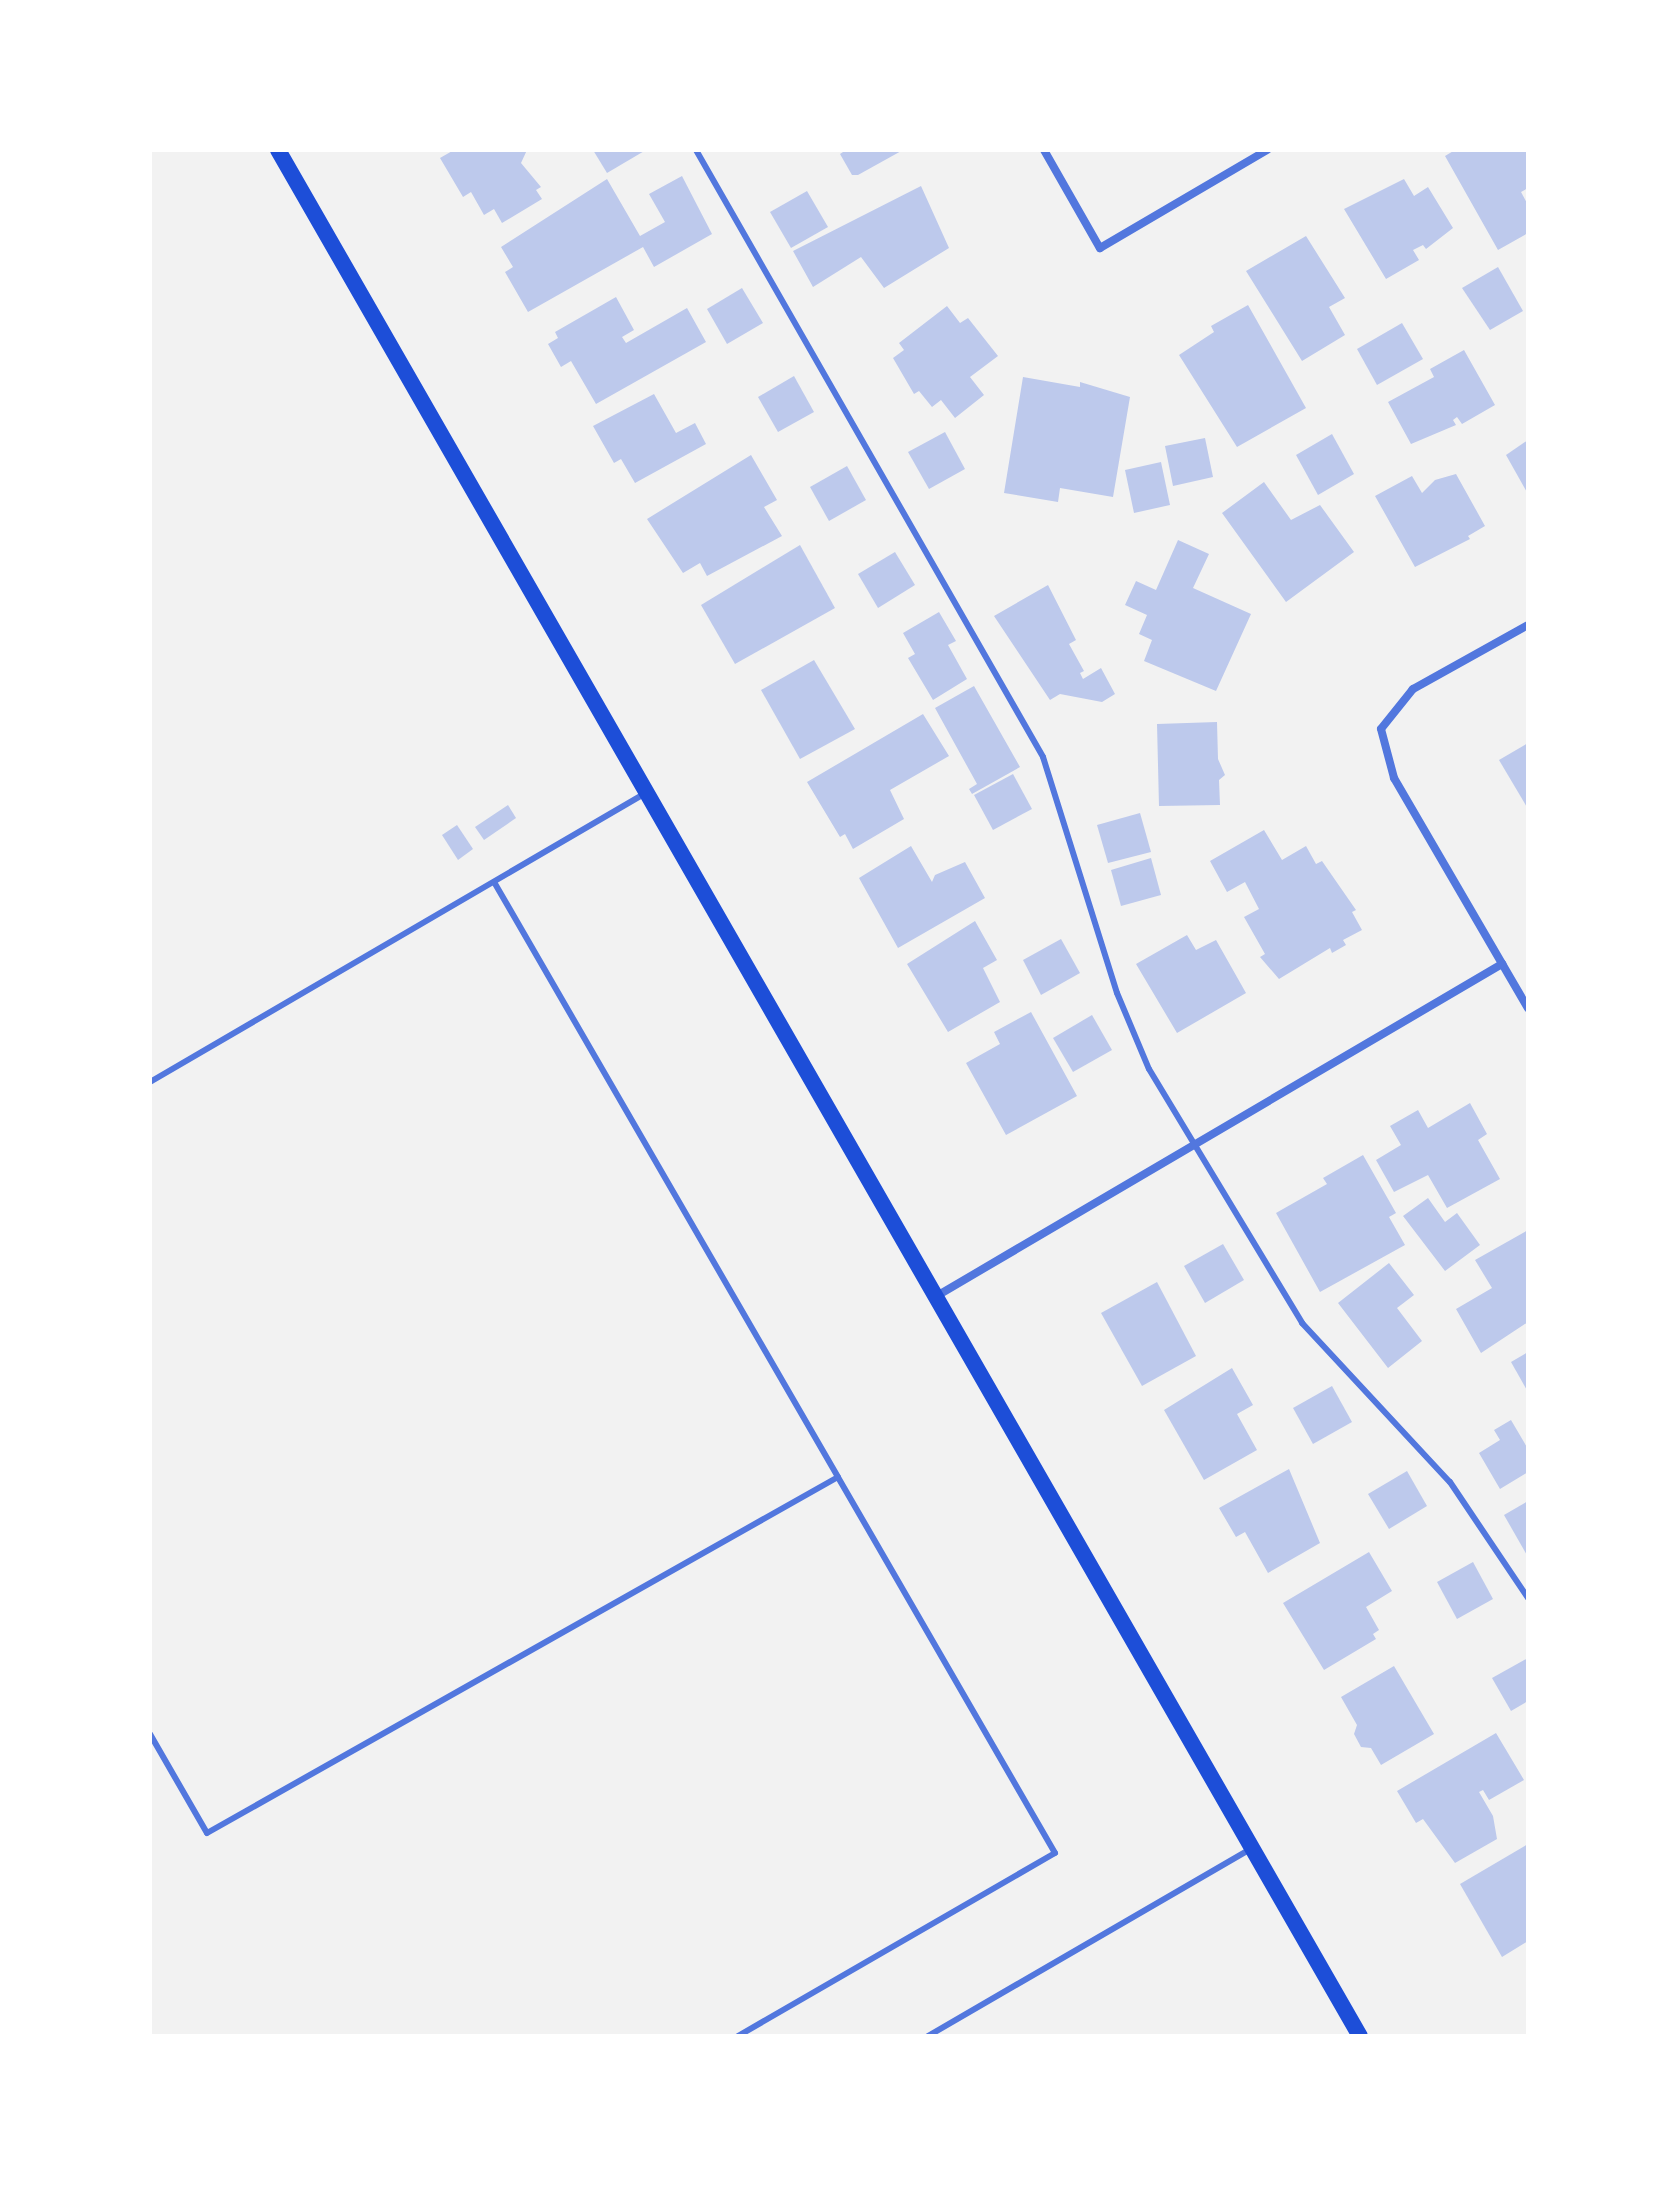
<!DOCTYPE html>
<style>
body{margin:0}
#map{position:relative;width:1678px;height:2186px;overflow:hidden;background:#f2f2f2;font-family:Cabin,sans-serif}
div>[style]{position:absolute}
.building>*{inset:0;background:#bdc9ec}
.service>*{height:6px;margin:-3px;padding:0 3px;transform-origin:3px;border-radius:3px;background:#5277de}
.minor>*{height:8px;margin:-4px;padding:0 4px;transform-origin:4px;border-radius:4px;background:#5277de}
.secondary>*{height:16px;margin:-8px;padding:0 8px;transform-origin:8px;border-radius:8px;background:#1d4ed8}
span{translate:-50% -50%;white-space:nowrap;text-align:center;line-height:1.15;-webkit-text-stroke:6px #fff;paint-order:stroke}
.frame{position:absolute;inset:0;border:152px solid #fff;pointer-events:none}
</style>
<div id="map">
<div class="building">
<i style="clip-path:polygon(454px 150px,527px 150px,521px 163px,541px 187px,536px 190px,542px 199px,502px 223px,494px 209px,484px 215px,471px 192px,463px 197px,440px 158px)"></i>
<i style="clip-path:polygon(593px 150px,646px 150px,607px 173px)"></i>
<i style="clip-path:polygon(846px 150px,903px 150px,858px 175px,852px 175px,840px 154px)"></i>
<i style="clip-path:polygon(1455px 150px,1528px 150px,1528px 188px,1521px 192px,1528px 205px,1528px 233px,1498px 250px,1445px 156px)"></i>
<i style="clip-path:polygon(682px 176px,712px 234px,654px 267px,643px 247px,528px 312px,505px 272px,513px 267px,501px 247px,607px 179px,640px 236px,665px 222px,649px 194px)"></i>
<i style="clip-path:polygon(1404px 179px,1414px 196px,1428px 187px,1453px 228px,1426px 249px,1423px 245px,1413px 250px,1419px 260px,1386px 279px,1344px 209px)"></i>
<i style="clip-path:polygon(921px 186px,949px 248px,884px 288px,861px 257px,813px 287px,793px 251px)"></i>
<i style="clip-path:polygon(807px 191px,828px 227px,791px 248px,770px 212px)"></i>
<i style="clip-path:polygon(1306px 236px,1345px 298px,1329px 307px,1345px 335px,1302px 361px,1246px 271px)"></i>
<i style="clip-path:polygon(1498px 267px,1523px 311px,1490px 330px,1462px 288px)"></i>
<i style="clip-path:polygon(742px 288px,763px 323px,727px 344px,707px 309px)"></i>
<i style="clip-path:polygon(616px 297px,634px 330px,622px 337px,626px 343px,687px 308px,706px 342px,596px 404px,571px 361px,561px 367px,548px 344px,558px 338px,555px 332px)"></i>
<i style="clip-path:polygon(1248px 305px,1306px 408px,1237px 447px,1179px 355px,1214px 332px,1211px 326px)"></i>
<i style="clip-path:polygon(947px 306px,960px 323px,968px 318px,998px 356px,970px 377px,984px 395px,955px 418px,941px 400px,932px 407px,919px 391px,914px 394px,893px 358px,904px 350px,899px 343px)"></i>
<i style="clip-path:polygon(1402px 323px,1423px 359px,1377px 385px,1357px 349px)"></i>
<i style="clip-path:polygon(1464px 350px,1495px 405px,1462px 424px,1457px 417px,1453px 420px,1456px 425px,1411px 444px,1388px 402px,1434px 377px,1430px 369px)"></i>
<i style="clip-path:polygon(794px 376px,814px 412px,778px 432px,758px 397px)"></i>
<i style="clip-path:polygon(1023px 377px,1080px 387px,1080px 382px,1130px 397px,1113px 497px,1060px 488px,1058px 502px,1004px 493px)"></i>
<i style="clip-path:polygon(654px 394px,676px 433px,695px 423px,706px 444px,635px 483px,621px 459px,614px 463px,593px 426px)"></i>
<i style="clip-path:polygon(945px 432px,965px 469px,929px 489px,908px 452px)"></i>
<i style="clip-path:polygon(1332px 434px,1354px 474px,1318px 495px,1296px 455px)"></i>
<i style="clip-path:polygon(1205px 438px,1213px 477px,1173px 486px,1165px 446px)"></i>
<i style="clip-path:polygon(1528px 440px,1528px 494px,1506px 455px)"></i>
<i style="clip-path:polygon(751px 455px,777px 500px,764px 507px,782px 536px,707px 576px,700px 563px,683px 573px,647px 519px)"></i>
<i style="clip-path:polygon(1161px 462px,1170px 505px,1134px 513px,1125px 470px)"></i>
<i style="clip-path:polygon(847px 466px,866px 500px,829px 521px,810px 487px)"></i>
<i style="clip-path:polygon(1456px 474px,1485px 526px,1468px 536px,1470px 539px,1415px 567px,1375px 496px,1412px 476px,1422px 493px,1435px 480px)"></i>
<i style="clip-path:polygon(1264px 482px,1291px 520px,1320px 505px,1354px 552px,1286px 602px,1222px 513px)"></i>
<i style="clip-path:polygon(1178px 540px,1209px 554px,1193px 588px,1251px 614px,1216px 691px,1144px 661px,1152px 640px,1139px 634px,1147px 615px,1125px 605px,1136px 581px,1156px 590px)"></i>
<i style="clip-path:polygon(800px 545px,835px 608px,735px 664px,701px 605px)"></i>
<i style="clip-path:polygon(895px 552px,915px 585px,878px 608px,858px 574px)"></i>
<i style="clip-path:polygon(1048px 585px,1076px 640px,1069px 644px,1084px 671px,1080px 673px,1083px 679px,1101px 668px,1115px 694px,1102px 702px,1060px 694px,1050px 700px,994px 616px)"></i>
<i style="clip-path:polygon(939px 612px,956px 641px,948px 645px,967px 679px,933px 700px,908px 658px,915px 654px,903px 633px)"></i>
<i style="clip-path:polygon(814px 660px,855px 729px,800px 759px,761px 690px)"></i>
<i style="clip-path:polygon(974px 686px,1020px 767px,972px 794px,969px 789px,977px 784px,935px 708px)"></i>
<i style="clip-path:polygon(923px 714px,949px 756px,890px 790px,904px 819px,853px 849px,845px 834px,840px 837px,807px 782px)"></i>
<i style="clip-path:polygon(1217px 722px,1218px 759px,1225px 775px,1219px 780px,1220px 805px,1159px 806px,1157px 724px)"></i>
<i style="clip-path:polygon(1528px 743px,1528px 809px,1499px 760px)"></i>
<i style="clip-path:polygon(1013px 774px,1032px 809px,993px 830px,974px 795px)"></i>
<i style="clip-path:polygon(508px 805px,516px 818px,484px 840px,475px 827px)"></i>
<i style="clip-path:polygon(1140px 813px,1151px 852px,1108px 863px,1097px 825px)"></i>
<i style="clip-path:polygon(457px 825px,473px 849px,458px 860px,442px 835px)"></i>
<i style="clip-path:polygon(1264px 830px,1282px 860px,1306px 846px,1316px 864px,1322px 861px,1356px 910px,1352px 912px,1362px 930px,1343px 940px,1346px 945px,1332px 953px,1330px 948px,1279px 979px,1260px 957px,1265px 954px,1244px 917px,1259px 909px,1245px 882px,1227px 892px,1210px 861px)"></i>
<i style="clip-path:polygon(911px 846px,932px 882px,935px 875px,965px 862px,985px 898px,898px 948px,859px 878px)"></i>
<i style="clip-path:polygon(1151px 858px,1161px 895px,1121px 906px,1111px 870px)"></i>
<i style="clip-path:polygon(975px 921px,997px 960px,983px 968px,1000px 1002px,948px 1032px,907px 964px)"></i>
<i style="clip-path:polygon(1187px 935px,1196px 950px,1216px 940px,1246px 993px,1177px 1033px,1136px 964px)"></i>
<i style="clip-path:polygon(1061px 939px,1080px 973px,1041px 995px,1023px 960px)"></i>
<i style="clip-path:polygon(1031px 1012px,1077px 1096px,1006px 1135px,966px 1063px,1000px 1044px,994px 1032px)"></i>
<i style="clip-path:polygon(1092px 1015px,1112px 1050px,1073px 1072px,1053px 1038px)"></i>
<i style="clip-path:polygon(1470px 1103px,1487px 1134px,1478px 1140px,1500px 1179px,1447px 1208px,1428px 1175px,1394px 1192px,1376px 1160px,1401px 1145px,1390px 1126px,1418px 1110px,1428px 1128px)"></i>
<i style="clip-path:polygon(1363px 1155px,1396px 1213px,1389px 1217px,1405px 1245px,1320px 1292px,1276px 1213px,1327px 1184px,1323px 1178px)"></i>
<i style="clip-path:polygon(1428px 1198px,1445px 1222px,1457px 1213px,1480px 1245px,1445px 1271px,1403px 1216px)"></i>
<i style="clip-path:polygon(1528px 1230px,1528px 1322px,1481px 1353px,1456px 1309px,1492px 1288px,1475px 1260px)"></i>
<i style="clip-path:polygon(1223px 1244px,1244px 1280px,1205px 1303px,1184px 1266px)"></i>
<i style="clip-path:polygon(1389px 1263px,1414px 1295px,1397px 1308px,1422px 1341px,1388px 1368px,1338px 1303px)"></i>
<i style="clip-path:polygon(1157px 1282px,1196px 1356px,1142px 1386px,1101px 1313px)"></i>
<i style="clip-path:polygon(1528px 1352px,1528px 1392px,1511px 1362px)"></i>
<i style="clip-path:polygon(1232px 1368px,1253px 1405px,1237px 1414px,1257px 1450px,1204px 1480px,1164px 1410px)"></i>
<i style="clip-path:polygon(1332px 1386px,1352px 1422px,1313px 1444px,1293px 1408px)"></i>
<i style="clip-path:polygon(1511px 1420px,1528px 1449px,1528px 1472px,1500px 1489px,1479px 1453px,1500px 1440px,1494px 1430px)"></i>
<i style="clip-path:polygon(1289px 1469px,1320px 1543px,1268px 1573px,1245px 1532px,1236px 1537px,1219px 1508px)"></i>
<i style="clip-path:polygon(1407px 1471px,1427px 1506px,1389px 1529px,1368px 1494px)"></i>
<i style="clip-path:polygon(1528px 1501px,1528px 1557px,1504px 1515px)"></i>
<i style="clip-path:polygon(1369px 1552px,1392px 1591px,1366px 1607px,1379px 1630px,1373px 1634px,1376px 1639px,1324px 1670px,1283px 1603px)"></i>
<i style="clip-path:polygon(1473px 1562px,1493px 1599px,1457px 1619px,1437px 1582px)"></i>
<i style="clip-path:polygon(1528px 1658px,1528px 1701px,1511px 1711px,1492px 1678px)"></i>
<i style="clip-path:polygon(1394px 1666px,1434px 1734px,1381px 1765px,1371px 1748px,1361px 1747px,1354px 1734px,1357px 1725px,1341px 1697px)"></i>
<i style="clip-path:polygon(1496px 1733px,1524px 1780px,1489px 1800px,1483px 1790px,1479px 1792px,1493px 1816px,1497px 1839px,1455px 1863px,1423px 1819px,1416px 1823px,1397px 1791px)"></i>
<i style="clip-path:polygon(1528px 1844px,1528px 1941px,1502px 1957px,1460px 1884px)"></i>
</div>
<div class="service">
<i style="left:696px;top:150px;width:699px;rotate:60.24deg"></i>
<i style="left:1043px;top:757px;width:247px;rotate:72.6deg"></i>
<i style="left:1117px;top:993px;width:82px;rotate:67.2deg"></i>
<i style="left:1149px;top:1069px;width:297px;rotate:58.9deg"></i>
<i style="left:1302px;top:1323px;width:217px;rotate:47.1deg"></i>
<i style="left:1450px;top:1482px;width:140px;rotate:56.1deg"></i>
<i style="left:150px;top:1082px;width:572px;rotate:-30.24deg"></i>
<i style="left:150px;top:1734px;width:114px;rotate:60.1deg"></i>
<i style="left:207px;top:1833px;width:724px;rotate:-29.43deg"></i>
<i style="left:838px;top:1477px;width:687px;rotate:-120.03deg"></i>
<i style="left:738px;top:2036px;width:366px;rotate:-30deg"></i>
<i style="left:1055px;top:1853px;width:434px;rotate:-120deg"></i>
<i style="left:928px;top:2036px;width:372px;rotate:-30.1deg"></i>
</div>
<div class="minor">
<i style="left:1044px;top:150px;width:113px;rotate:60.3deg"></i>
<i style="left:1100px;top:248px;width:194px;rotate:-30.4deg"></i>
<i style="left:1528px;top:625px;width:132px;rotate:150.9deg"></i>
<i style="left:1413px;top:689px;width:51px;rotate:128.7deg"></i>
<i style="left:1381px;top:729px;width:51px;rotate:75.1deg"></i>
<i style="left:1394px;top:778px;width:266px;rotate:59.8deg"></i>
<i style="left:935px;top:1297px;width:658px;rotate:-30.43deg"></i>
</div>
<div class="secondary">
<i style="left:278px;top:150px;width:2174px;rotate:60.16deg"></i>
</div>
<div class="frame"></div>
</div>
